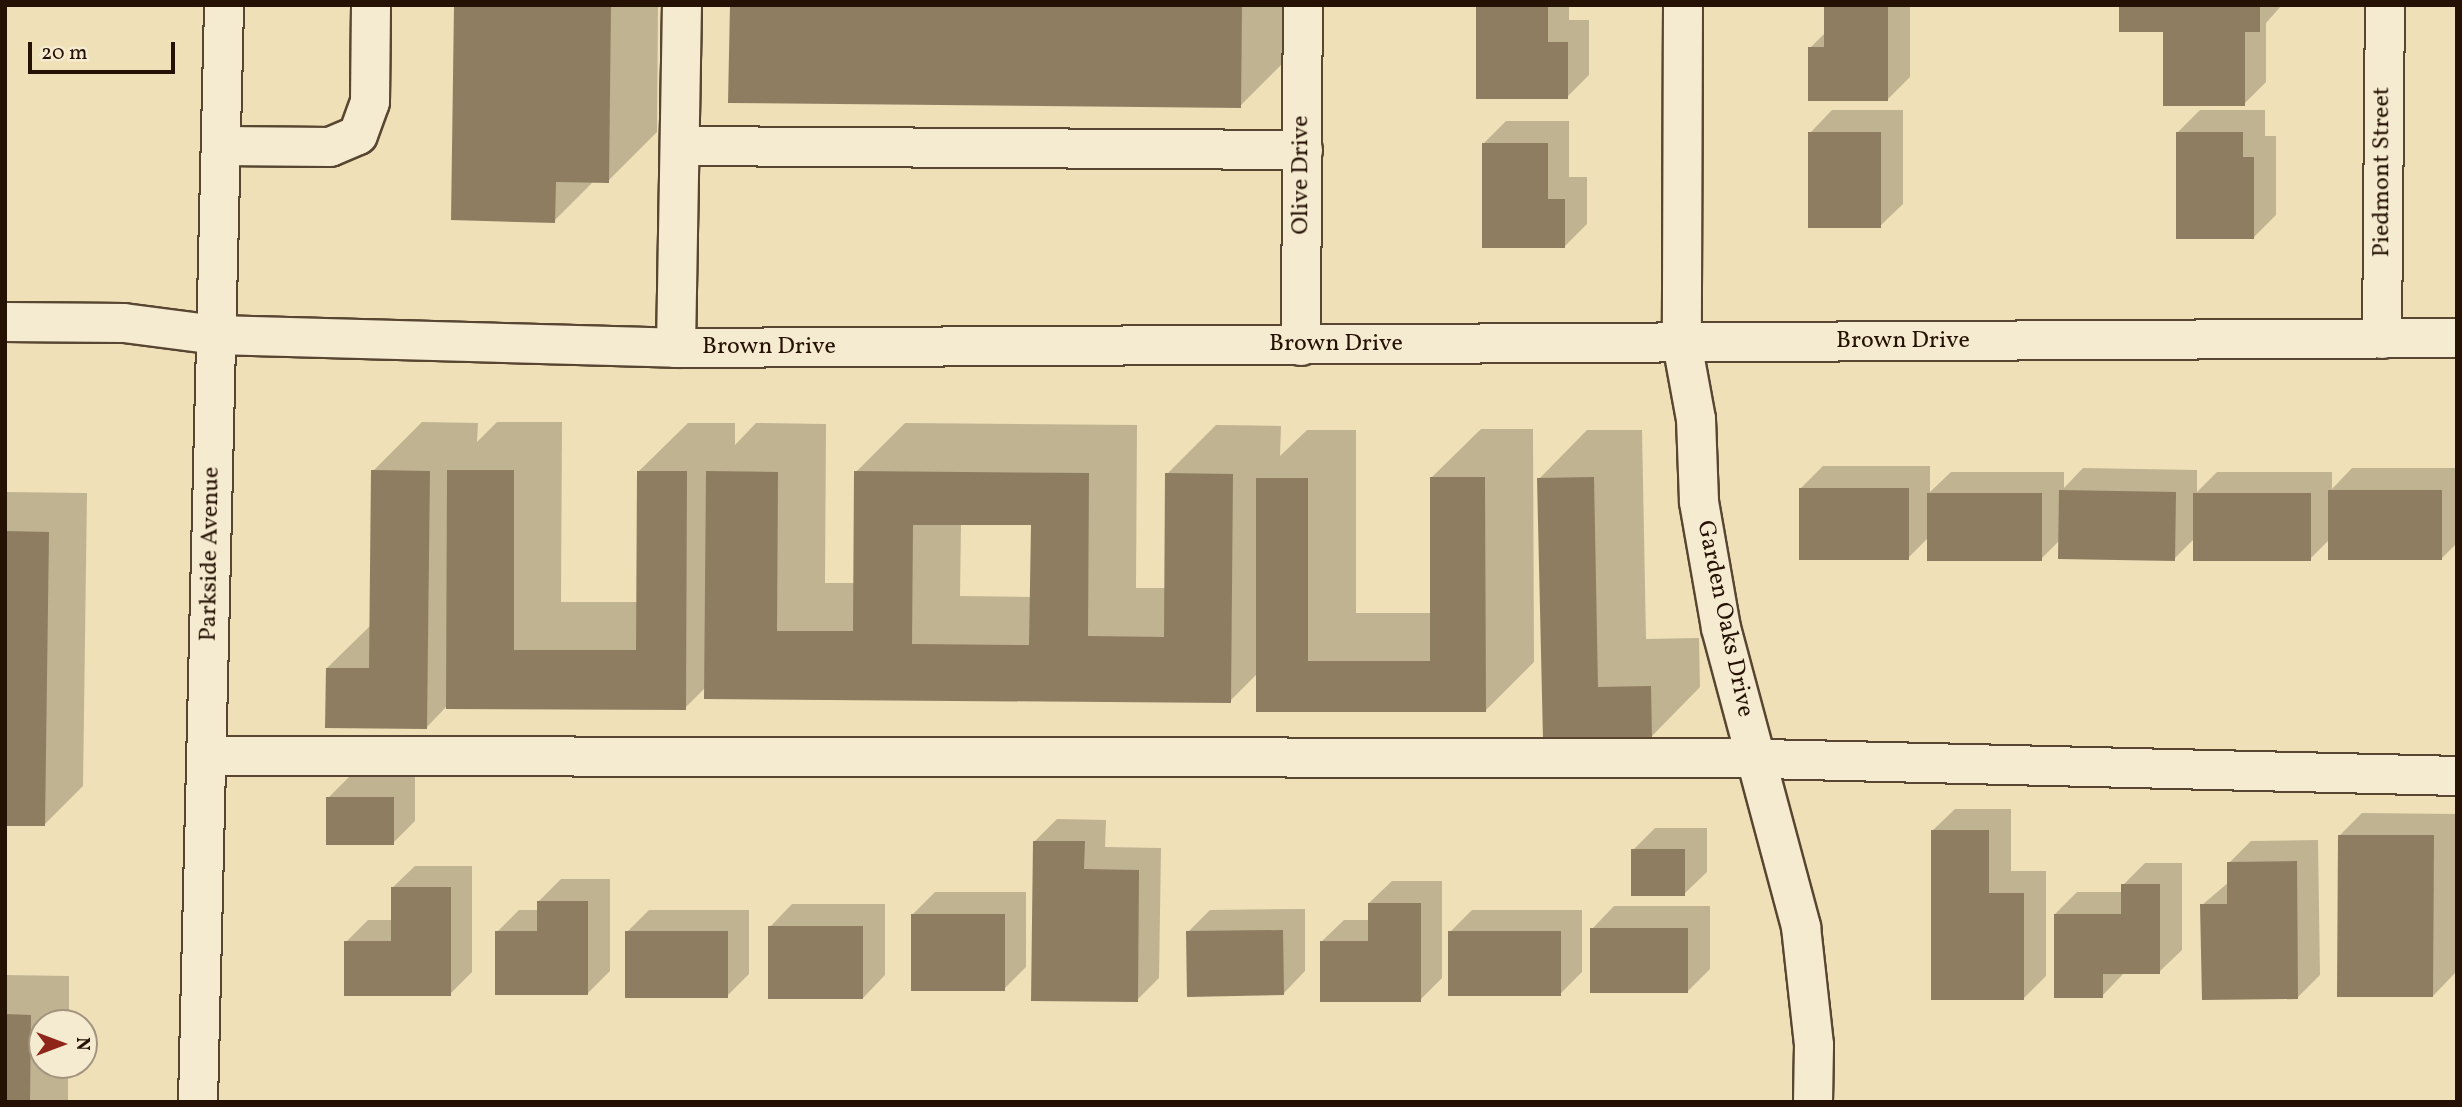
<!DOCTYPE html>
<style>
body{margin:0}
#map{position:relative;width:2462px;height:1107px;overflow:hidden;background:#efe0b7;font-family:Vollkorn,serif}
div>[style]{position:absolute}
.shadow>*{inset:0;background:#0003}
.building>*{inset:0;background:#8f7d62}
.roads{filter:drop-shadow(2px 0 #584632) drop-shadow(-2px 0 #584632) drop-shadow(0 2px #584632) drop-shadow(0 -2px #584632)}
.minor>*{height:38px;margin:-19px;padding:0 19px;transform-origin:19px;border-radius:19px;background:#f5ebd0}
span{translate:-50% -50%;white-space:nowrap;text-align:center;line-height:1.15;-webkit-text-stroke:5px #f5ebd0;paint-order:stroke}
.street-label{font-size:24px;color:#261205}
.frame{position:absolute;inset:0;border:7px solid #261205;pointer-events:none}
.north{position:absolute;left:28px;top:1009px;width:70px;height:70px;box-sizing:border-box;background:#f5ebd0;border:2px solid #a2947f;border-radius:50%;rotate:90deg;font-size:19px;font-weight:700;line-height:28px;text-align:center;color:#261205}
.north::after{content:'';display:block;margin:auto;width:24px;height:32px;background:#8f2418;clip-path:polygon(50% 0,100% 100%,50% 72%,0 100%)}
.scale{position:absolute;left:28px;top:42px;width:147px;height:32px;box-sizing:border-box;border:4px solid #261205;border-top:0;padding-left:9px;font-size:21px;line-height:24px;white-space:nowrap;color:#261205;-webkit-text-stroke:5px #f5ebd0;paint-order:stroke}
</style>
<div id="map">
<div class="shadow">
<i style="clip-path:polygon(456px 5px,658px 5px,657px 132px,608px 181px,594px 181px,554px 221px)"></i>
<i style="clip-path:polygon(731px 5px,1289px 5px,1289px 57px,1240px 106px)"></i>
<i style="clip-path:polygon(1478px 5px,1569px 5px,1569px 20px,1589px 20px,1589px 75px,1567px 97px)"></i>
<i style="clip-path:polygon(1826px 5px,1910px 5px,1910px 77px,1888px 99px,1810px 48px,1826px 32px)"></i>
<i style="clip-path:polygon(2121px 5px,2282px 5px,2266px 23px,2266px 82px,2244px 104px,2164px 31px)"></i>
<i style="clip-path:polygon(1832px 110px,1903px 110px,1903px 204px,1880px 226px,1810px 133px)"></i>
<i style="clip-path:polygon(2200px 110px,2265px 110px,2265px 136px,2276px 136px,2276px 215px,2254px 237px,2177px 133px)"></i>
<i style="clip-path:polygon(1506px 121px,1569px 121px,1569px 177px,1587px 177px,1587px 224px,1565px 246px,1483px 144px)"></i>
<i style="clip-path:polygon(evenodd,422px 422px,478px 423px,477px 442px,497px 422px,562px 422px,561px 602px,638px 602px,639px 471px,688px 423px,735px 423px,735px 445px,756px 423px,826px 424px,825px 583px,855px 583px,856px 472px,905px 423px,1137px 425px,1136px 588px,1166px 588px,1167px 474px,1216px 425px,1281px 426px,1280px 456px,1307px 430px,1356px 430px,1356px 613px,1432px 613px,1432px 477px,1481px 429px,1533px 429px,1534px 662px,1485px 711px,1258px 673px,1230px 701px,706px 687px,685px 708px,446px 707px,426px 728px,327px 668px,371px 625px,373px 471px,422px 422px,961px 523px,1033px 524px,1032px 597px,960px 596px,961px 523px)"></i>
<i style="clip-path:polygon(1587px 430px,1642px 430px,1646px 639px,1699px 638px,1700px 687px,1652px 736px,1544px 738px,1539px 479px)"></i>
<i style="clip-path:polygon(1823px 466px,1930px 466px,1930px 492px,1951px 472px,2064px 472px,2064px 488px,2083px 468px,2197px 470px,2197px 492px,2217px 472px,2332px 472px,2332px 489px,2352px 468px,2457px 468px,2457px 543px,2442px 558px,2330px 539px,2310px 559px,2194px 539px,2174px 559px,2060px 540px,2041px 559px,1928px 538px,1908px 558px,1801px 488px)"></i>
<i style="clip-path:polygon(5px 492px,87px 493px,83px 786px,44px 825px,5px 824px)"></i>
<i style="clip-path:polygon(350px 776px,415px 776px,415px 821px,393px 843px,328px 798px)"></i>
<i style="clip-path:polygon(1955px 809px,2011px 809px,2011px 871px,2046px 871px,2046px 976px,2024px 998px,1932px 831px)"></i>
<i style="clip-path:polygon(2362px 813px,2456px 814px,2455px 973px,2433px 996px,2340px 835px)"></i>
<i style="clip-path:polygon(1057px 819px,1106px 820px,1105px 847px,1161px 848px,1159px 978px,1137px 1000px,1034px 842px)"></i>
<i style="clip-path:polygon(1655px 828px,1707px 828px,1707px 872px,1684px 894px,1633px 850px)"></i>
<i style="clip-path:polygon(2318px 840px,2320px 975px,2298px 997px,2202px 905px,2229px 882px,2229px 863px,2251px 841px)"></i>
<i style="clip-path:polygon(2145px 863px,2182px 863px,2182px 950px,2159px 972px,2125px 972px,2102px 996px,2055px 914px,2077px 892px,2123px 892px,2123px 885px)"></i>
<i style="clip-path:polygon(415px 866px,472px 866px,472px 972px,450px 994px,346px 942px,368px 920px,392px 920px,392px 888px)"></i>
<i style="clip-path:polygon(561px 879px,610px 879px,610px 971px,588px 993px,497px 932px,519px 910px,539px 910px,539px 901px)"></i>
<i style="clip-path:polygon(1392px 881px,1442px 881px,1442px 978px,1420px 1000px,1321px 942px,1344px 920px,1369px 920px,1369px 903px)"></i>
<i style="clip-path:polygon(935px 892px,1026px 892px,1026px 967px,1004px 989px,913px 914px)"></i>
<i style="clip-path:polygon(792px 904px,885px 904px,885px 975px,863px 998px,770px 927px)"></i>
<i style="clip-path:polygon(1614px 906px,1710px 906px,1710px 969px,1688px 991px,1592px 929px)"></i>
<i style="clip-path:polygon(1305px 909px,1305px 971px,1283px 994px,1188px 932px,1210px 910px)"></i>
<i style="clip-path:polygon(649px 910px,749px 910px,749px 974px,727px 996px,627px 932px)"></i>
<i style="clip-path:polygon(1472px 910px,1582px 910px,1582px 972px,1560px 994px,1450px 932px)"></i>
<i style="clip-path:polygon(5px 975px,69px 976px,69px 1023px,42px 1023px,42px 1065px,68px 1065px,68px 1102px,5px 1102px)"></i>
</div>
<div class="building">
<i style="clip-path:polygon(454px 5px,611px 5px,609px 183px,556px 182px,555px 223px,451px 220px)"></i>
<i style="clip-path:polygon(730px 5px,1242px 5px,1241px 108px,728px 103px)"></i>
<i style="clip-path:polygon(1476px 5px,1548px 5px,1548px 42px,1568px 42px,1568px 99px,1476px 99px)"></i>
<i style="clip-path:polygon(1824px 5px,1888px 5px,1888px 101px,1808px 101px,1808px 47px,1824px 47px)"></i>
<i style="clip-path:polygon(2119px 5px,2260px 5px,2260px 32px,2245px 32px,2245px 106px,2163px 106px,2163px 32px,2119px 32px)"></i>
<i style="clip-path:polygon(1808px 132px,1881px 132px,1881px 228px,1808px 228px)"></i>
<i style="clip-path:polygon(2176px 132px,2243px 132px,2243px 157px,2254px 157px,2254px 239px,2176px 239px)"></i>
<i style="clip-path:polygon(1482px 143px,1548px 143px,1548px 199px,1565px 199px,1565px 248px,1482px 248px)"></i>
<i style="clip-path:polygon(371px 470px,430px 471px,427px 729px,325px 728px,326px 668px,369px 668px)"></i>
<i style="clip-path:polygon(447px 470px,514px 470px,514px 650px,636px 650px,637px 471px,687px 471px,686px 710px,446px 709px)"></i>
<i style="clip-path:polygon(evenodd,706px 471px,778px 472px,777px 631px,853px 631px,854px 471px,1089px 473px,1088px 636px,1164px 637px,1165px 473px,1233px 474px,1231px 703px,704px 699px,706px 471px,913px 525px,1031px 525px,1029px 645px,912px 644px,913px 525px)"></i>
<i style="clip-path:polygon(1430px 477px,1485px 477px,1486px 712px,1256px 712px,1256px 478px,1308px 478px,1308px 661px,1430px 661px)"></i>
<i style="clip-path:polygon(1594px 477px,1598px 687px,1651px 686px,1652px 738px,1543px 740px,1537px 478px)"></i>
<i style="clip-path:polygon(1799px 488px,1909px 488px,1909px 560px,1799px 560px)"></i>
<i style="clip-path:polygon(2059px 490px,2176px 492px,2175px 561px,2058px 559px)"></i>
<i style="clip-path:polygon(2328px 490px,2442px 490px,2442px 560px,2328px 560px)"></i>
<i style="clip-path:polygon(1927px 493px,2042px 493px,2042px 561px,1927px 561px)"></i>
<i style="clip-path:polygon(2193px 493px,2311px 493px,2311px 561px,2193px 561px)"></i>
<i style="clip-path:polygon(5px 531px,49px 532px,45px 826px,5px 826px)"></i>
<i style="clip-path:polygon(326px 797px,394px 797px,394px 845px,326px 845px)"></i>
<i style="clip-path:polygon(1931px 830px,1989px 830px,1989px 893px,2024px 893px,2024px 1000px,1931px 1000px)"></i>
<i style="clip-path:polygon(2338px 835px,2434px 835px,2433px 997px,2337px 997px)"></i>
<i style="clip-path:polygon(1033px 841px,1085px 841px,1084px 869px,1139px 870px,1138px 1002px,1031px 1001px)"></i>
<i style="clip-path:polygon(1631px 849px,1685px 849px,1685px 896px,1631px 896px)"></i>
<i style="clip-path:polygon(2297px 861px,2298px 999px,2202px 1000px,2200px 904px,2227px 904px,2227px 862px)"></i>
<i style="clip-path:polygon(2121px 884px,2160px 884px,2160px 974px,2103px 974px,2103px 998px,2054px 998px,2054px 914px,2121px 914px)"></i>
<i style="clip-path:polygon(391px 887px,451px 887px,451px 996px,344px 996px,344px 941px,391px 941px)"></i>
<i style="clip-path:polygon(537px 901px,588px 901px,588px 995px,495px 995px,495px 931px,537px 931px)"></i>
<i style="clip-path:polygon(1368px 903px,1421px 903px,1421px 1002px,1320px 1002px,1320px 941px,1368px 941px)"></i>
<i style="clip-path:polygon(911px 914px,1005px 914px,1005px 991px,911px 991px)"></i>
<i style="clip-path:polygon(768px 926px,863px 926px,863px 999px,768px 999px)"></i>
<i style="clip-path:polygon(1590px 928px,1688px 928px,1688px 993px,1590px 993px)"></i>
<i style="clip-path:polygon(1283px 930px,1284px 995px,1187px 997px,1186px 931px)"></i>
<i style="clip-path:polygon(625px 931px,728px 931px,728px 998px,625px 998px)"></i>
<i style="clip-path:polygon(1448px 931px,1561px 931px,1561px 996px,1448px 996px)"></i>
<i style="clip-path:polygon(5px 1014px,31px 1015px,30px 1102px,5px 1102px)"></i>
</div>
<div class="roads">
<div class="minor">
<i style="left:1683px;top:5px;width:338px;rotate:90.2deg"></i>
<i style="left:1682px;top:343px;width:77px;rotate:79.6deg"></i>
<i style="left:1696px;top:419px;width:83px;rotate:87.9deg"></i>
<i style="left:1699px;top:502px;width:128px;rotate:80.1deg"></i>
<i style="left:1721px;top:628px;width:310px;rotate:75deg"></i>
<i style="left:1801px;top:927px;width:119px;rotate:83.7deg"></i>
<i style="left:1814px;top:1045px;width:57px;rotate:91deg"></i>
<i style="left:221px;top:146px;width:109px;rotate:0.5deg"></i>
<i style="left:330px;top:147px;width:30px;rotate:-23deg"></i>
<i style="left:358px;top:135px;width:35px;rotate:-70deg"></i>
<i style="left:370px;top:102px;width:97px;rotate:-89.4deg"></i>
<i style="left:680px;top:146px;width:623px;rotate:0.37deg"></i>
<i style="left:5px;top:322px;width:119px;rotate:0.5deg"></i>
<i style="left:124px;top:323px;width:93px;rotate:7.4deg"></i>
<i style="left:216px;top:335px;width:460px;rotate:1.6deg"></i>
<i style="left:676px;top:348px;width:1781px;rotate:-0.32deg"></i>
<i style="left:2382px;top:339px;width:334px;rotate:-89.5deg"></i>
<i style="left:1301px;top:346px;width:341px;rotate:-89.7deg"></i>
<i style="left:676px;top:348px;width:343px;rotate:-89deg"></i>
<i style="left:207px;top:756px;width:1515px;rotate:0.08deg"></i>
<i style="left:1722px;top:758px;width:735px;rotate:1.4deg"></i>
<i style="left:198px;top:1102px;width:1097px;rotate:-88.64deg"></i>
</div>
</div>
<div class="street-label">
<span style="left:2383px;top:172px;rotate:-90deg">Piedmont Street</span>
<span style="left:1302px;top:175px;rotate:-90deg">Olive Drive</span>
<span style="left:1903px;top:342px">Brown Drive</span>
<span style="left:1336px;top:345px">Brown Drive</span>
<span style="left:769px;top:348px">Brown Drive</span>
<span style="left:211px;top:554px;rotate:-89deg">Parkside Avenue</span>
<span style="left:1724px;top:619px;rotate:78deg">Garden Oaks Drive</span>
</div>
<div class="frame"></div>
<div class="north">N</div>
<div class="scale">20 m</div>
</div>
